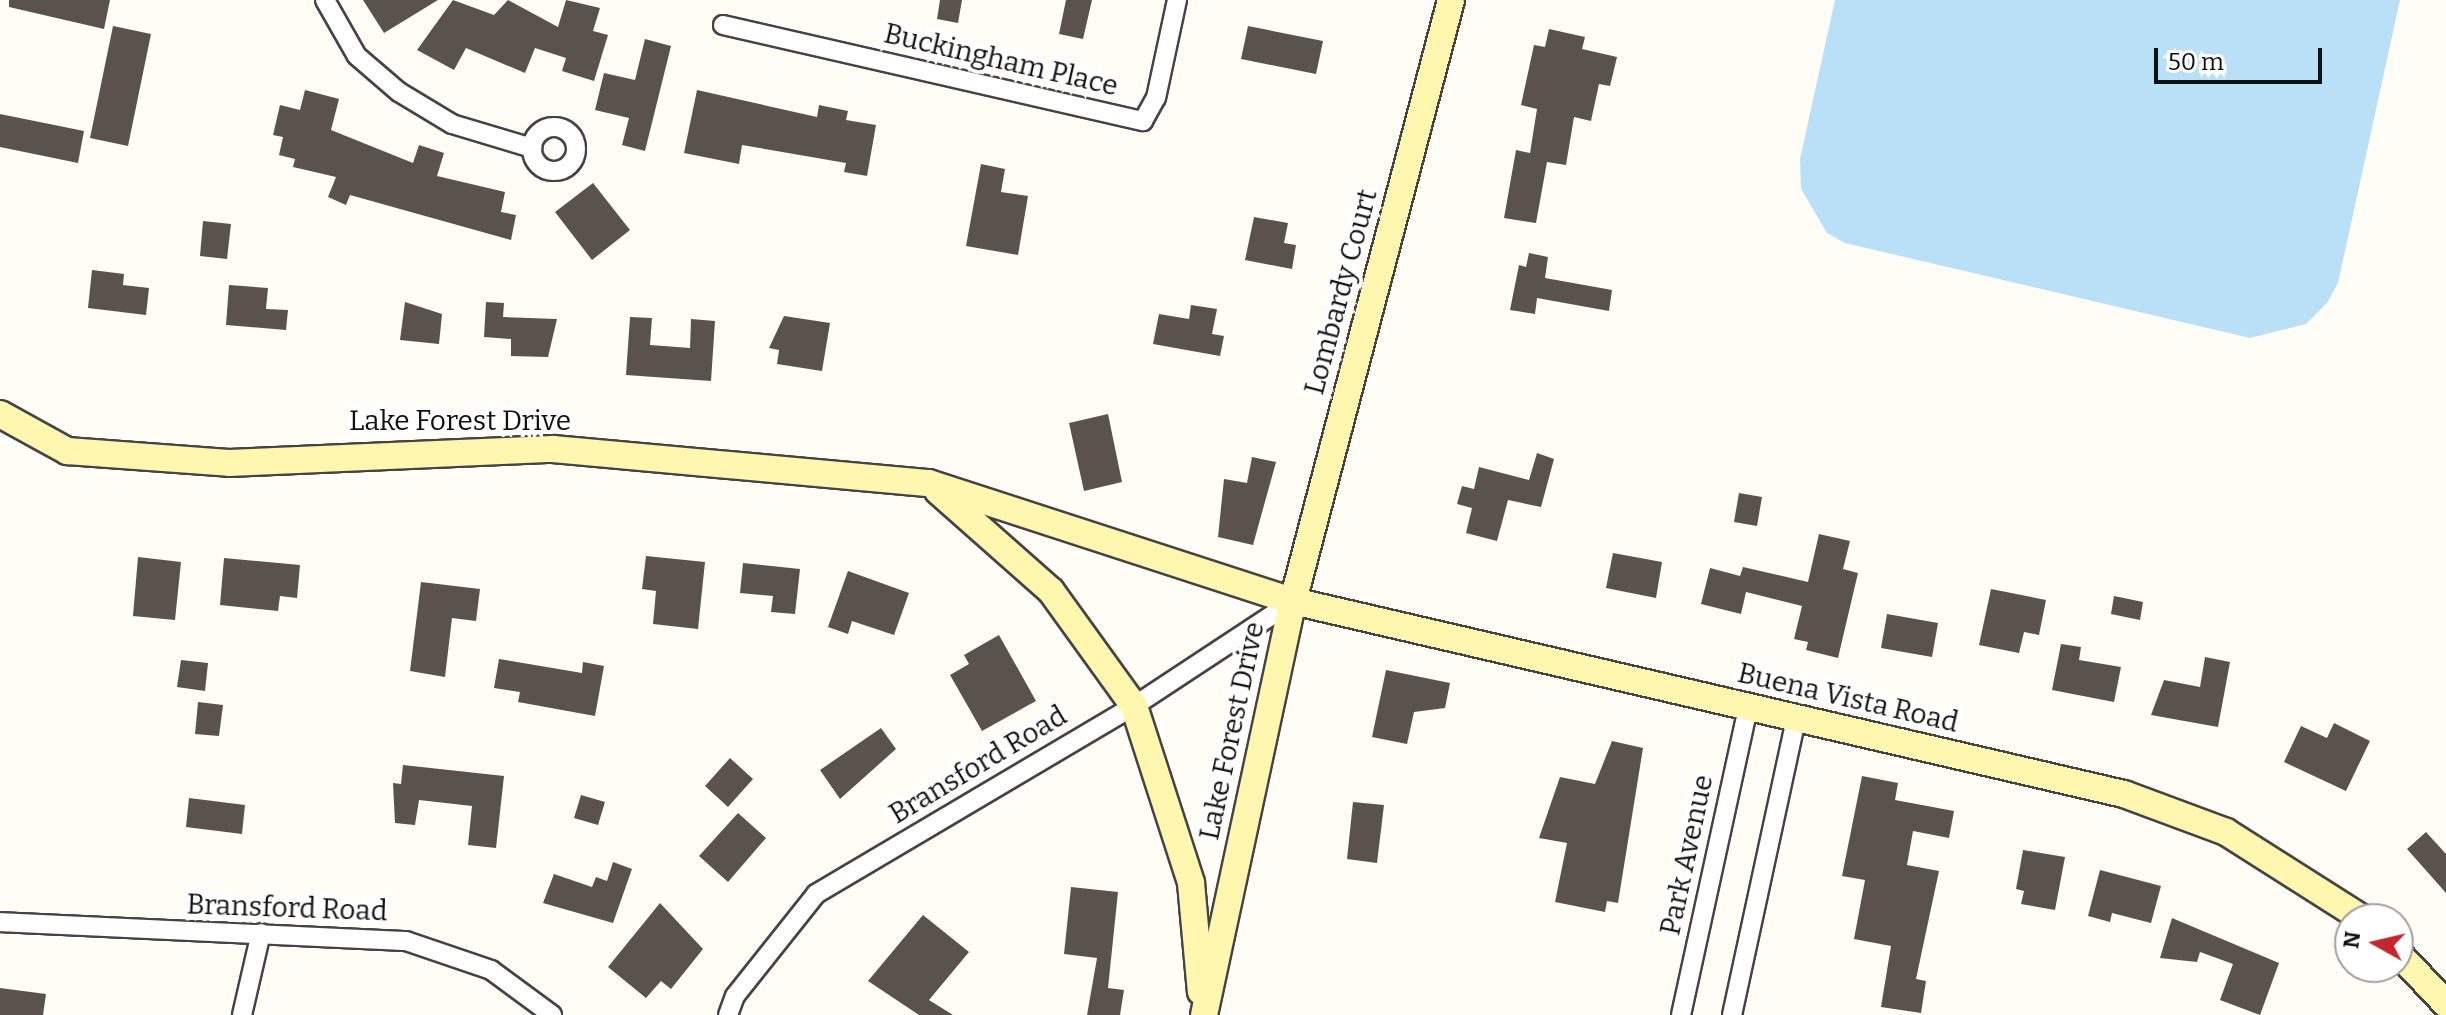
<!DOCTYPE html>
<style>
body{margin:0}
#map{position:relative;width:2446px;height:1015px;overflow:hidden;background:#fffdf5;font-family:Bitter,serif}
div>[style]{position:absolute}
.water>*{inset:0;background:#b9e0f7}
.building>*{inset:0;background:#5a524d}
.roads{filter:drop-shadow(2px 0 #444) drop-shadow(-2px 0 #444) drop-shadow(0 2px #444) drop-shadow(0 -2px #444)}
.street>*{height:18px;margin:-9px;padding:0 9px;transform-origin:9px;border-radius:9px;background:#fff}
.street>.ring{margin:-9px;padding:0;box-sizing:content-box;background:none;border:18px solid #fff;border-radius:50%}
.secondary>*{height:26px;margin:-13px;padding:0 13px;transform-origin:13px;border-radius:13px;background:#fff6b0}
span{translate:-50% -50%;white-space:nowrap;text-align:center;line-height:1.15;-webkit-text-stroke:8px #fff;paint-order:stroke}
.street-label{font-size:28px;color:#111}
.north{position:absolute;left:2334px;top:903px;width:80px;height:80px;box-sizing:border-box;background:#fff;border:2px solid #a0a0a0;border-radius:50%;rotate:278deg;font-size:22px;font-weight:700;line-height:32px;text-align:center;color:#111}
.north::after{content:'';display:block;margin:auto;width:28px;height:36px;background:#c4262e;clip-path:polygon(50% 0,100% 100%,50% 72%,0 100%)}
.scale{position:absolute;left:2154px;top:48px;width:168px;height:36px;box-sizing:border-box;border:4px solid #111;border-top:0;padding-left:10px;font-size:24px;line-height:28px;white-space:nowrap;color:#111;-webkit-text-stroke:6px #fff;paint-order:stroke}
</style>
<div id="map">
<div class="water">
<i style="clip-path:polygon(1835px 0,2400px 0,2338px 283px,2327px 303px,2306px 324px,2250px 338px,1845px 243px,1827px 233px,1801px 189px,1800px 159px)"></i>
</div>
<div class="building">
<i style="clip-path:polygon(9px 0,110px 0,104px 29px,9px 7px)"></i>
<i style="clip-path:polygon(363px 0,438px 0,384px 33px)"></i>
<i style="clip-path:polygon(453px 0,494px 15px,508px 0,558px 27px,566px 0,600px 8px,593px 31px,608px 35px,594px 81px,562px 71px,566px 58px,535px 48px,525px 73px,466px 48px,454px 70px,417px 50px)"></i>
<i style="clip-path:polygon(940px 0,962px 0,958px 23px,937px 19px)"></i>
<i style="clip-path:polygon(1066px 0,1092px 0,1083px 39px,1059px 34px)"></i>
<i style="clip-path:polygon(113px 26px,151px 34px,128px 146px,90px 138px)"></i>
<i style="clip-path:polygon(1248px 26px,1323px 41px,1316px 74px,1241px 59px)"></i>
<i style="clip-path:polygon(1549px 29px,1585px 37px,1582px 49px,1617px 57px,1610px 86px,1599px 84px,1591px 121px,1574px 117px,1566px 165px,1547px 162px,1536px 223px,1504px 218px,1516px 150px,1530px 153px,1537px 109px,1521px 105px,1534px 45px,1545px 47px)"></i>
<i style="clip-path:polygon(645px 39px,671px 46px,645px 151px,622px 145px,629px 118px,595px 110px,604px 73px,635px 80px)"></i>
<i style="clip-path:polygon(305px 90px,339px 99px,331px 130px,413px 163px,419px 145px,444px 153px,437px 176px,505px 192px,501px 212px,516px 215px,511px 240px,350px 195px,346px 205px,328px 197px,336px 177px,293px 167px,295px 159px,279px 155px,283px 137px,273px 135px,280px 105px,300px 110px)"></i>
<i style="clip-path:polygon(697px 90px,817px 117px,819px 105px,848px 111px,846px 120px,876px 125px,867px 176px,844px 172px,846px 163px,742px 145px,739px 164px,684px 153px)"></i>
<i style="clip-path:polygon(0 114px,84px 131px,78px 163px,0 147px)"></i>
<i style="clip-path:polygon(981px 164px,1005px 169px,1001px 192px,1028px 196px,1018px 255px,966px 246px)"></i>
<i style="clip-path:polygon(593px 183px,630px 230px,592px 260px,555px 212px)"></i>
<i style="clip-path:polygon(1254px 217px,1288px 223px,1284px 243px,1296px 245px,1292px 269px,1245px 260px)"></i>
<i style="clip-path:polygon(203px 221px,231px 224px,227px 259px,200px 256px)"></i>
<i style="clip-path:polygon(1529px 253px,1548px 257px,1545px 278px,1612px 290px,1609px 311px,1537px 298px,1535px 314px,1510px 310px,1519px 265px,1526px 267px)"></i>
<i style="clip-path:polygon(92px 270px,124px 274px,123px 285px,149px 288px,146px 315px,88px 308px)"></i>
<i style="clip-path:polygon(229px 285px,268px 288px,266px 309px,288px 310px,286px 330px,226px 325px)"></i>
<i style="clip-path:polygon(405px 302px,442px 314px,439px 344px,400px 340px)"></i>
<i style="clip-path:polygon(486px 302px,504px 303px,503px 317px,557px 319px,548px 357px,511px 356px,511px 339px,484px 337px)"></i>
<i style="clip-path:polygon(1191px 305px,1217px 309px,1212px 334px,1224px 336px,1220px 356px,1153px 344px,1159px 314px,1189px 319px)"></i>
<i style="clip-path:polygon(784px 316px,830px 323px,822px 371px,777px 364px,779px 350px,769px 348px)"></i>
<i style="clip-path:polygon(630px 317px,652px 318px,650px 345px,690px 348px,691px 319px,715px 321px,711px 381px,626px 375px)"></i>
<i style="clip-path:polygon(1108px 414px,1122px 482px,1084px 491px,1069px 423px)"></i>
<i style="clip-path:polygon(1537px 453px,1554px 459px,1541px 507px,1508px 500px,1497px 541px,1466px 533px,1472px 508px,1457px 504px,1462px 486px,1474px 489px,1479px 467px,1529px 480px)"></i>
<i style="clip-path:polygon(1252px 457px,1276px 462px,1253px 545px,1218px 537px,1224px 479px,1247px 483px)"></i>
<i style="clip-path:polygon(1739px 493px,1762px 497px,1757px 526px,1734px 522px)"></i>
<i style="clip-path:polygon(1819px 534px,1850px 541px,1843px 569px,1858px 573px,1838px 658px,1806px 650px,1808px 642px,1794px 639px,1802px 606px,1746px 592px,1741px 614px,1701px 604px,1710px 568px,1740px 576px,1743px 567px,1808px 582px)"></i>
<i style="clip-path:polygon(1613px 553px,1662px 562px,1656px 598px,1606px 588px)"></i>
<i style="clip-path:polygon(646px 556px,705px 562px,698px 629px,653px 624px,656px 591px,642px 589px)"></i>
<i style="clip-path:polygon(138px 557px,181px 562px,175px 620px,133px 616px)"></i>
<i style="clip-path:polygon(224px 558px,300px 565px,297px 598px,280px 596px,278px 611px,220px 605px)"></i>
<i style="clip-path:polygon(743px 563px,800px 569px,795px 614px,771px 612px,773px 596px,740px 593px)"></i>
<i style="clip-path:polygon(848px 571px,909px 593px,894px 635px,852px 621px,848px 634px,828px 627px)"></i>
<i style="clip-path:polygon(421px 582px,480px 589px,476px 621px,452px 618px,445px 677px,410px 671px)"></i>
<i style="clip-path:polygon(1991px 589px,2046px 600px,2039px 635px,2024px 632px,2019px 653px,1979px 645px)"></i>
<i style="clip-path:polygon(2114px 596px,2143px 602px,2140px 620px,2111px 614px)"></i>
<i style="clip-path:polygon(1887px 614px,1938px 623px,1932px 657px,1881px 648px)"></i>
<i style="clip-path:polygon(999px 635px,1036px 701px,982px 731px,950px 675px,969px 664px,964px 655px)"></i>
<i style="clip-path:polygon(2061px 644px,2081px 647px,2079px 660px,2121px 667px,2114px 702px,2052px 690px)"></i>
<i style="clip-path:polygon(2205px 657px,2230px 662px,2218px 727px,2151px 715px,2164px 680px,2200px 687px)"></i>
<i style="clip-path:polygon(499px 659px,582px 673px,583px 662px,604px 666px,595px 716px,518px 702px,520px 692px,494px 688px)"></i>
<i style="clip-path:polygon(181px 660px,208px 663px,205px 691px,177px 687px)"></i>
<i style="clip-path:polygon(1386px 670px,1450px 683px,1445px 708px,1414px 712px,1407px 744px,1372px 737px)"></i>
<i style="clip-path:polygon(198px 702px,223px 705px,219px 736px,195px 734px)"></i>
<i style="clip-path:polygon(2334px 723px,2370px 741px,2346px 791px,2284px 762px,2301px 726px,2327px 738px)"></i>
<i style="clip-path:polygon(881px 728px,896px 749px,840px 799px,820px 770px)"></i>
<i style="clip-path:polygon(1612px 741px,1643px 748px,1618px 903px,1607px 901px,1605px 912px,1555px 902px,1567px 843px,1539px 838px,1560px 777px,1595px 784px)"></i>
<i style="clip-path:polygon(730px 758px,753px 779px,728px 807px,705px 786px)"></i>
<i style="clip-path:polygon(403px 765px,504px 776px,496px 848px,468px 845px,472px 806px,419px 800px,415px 825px,395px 823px,393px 783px,401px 784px)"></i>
<i style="clip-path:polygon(1862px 776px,1898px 783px,1895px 800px,1954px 811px,1949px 838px,1913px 831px,1907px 865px,1939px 871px,1916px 979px,1926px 981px,1921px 1013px,1881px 1007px,1891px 946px,1854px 939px,1865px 880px,1842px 876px)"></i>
<i style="clip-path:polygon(581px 795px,605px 802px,598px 825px,574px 818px)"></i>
<i style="clip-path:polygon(189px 798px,245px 805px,242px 834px,186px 827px)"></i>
<i style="clip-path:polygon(1353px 802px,1384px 805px,1377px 863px,1347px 859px)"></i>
<i style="clip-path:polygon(738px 813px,766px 838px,728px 882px,699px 856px)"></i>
<i style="clip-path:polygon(2426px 832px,2446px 854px,2446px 893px,2407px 849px)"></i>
<i style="clip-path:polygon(2023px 850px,2065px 857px,2055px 910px,2021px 904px,2024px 891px,2016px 889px)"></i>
<i style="clip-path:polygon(613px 862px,632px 869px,613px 923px,543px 903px,554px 874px,592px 887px,596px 877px,607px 881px)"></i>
<i style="clip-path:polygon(2100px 870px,2161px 886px,2151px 923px,2112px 913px,2110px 922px,2088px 916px)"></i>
<i style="clip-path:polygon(1071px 887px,1118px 892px,1108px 988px,1124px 990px,1120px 1015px,1087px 1015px,1097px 958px,1064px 954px)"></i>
<i style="clip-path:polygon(660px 903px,703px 949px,671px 989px,661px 981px,646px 998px,608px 967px)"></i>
<i style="clip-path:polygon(923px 915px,969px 952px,929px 1000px,953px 1015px,919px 1015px,868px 981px)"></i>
<i style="clip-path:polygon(2172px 918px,2279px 963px,2260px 1015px,2220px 1000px,2233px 964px,2200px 952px,2197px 962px,2160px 958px)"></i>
<i style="clip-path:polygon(0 988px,46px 994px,43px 1015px,0 1015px)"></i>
</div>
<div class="roads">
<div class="street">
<i style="left:325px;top:0;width:64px;rotate:60.3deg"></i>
<i style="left:357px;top:56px;width:55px;rotate:40.6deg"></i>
<i style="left:399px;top:92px;width:62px;rotate:31.1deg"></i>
<i style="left:452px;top:124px;width:84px;rotate:16.7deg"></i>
<i style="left:723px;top:25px;width:431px;rotate:12.9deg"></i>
<i style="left:1143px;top:121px;width:26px;rotate:-61deg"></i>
<i style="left:1156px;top:98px;width:100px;rotate:-77.9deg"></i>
<i class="ring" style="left:532px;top:127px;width:26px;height:26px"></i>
<i style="left:0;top:922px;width:406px;rotate:2.7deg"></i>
<i style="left:406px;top:941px;width:90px;rotate:18.8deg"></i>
<i style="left:491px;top:970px;width:76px;rotate:36.4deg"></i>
<i style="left:242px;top:1015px;width:84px;rotate:-77deg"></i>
<i style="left:728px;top:1015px;width:20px;rotate:-70deg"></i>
<i style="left:735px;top:996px;width:130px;rotate:-51.5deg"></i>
<i style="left:816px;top:894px;width:369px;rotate:-30.6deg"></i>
<i style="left:1134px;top:706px;width:191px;rotate:-33.4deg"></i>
<i style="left:1681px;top:1015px;width:314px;rotate:-77.7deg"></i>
<i style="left:1732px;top:1015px;width:303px;rotate:-77.8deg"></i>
</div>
<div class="secondary">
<i style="left:0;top:414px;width:77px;rotate:28.9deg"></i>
<i style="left:67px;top:451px;width:162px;rotate:4.2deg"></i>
<i style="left:229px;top:463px;width:324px;rotate:-2.5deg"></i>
<i style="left:553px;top:449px;width:378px;rotate:5.2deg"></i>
<i style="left:929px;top:483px;width:383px;rotate:18deg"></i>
<i style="left:1293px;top:601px;width:853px;rotate:13.08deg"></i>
<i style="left:2124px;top:794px;width:109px;rotate:20.4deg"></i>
<i style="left:2226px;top:832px;width:162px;rotate:32.4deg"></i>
<i style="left:938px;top:491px;width:151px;rotate:41.5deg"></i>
<i style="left:1051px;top:591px;width:142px;rotate:54.2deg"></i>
<i style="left:1134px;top:706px;width:186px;rotate:72.1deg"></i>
<i style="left:1191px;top:883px;width:109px;rotate:84.8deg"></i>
<i style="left:2398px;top:953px;width:70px;rotate:46.7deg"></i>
<i style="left:1204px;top:1015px;width:423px;rotate:-77.9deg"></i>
<i style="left:1293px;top:601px;width:621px;rotate:-75.27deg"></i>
</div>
</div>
<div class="street-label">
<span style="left:1001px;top:60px;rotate:13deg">Buckingham Place</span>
<span style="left:1341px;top:292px;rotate:-75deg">Lombardy Court</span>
<span style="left:460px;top:421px">Lake Forest Drive</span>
<span style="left:1848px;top:698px;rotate:13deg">Buena Vista Road</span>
<span style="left:1232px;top:731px;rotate:-78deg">Lake Forest Drive</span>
<span style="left:978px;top:765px;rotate:-31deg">Bransford Road</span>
<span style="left:1687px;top:855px;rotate:-78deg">Park Avenue</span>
<span style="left:287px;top:908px;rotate:2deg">Bransford Road</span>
</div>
<div class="north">N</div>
<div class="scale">50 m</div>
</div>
